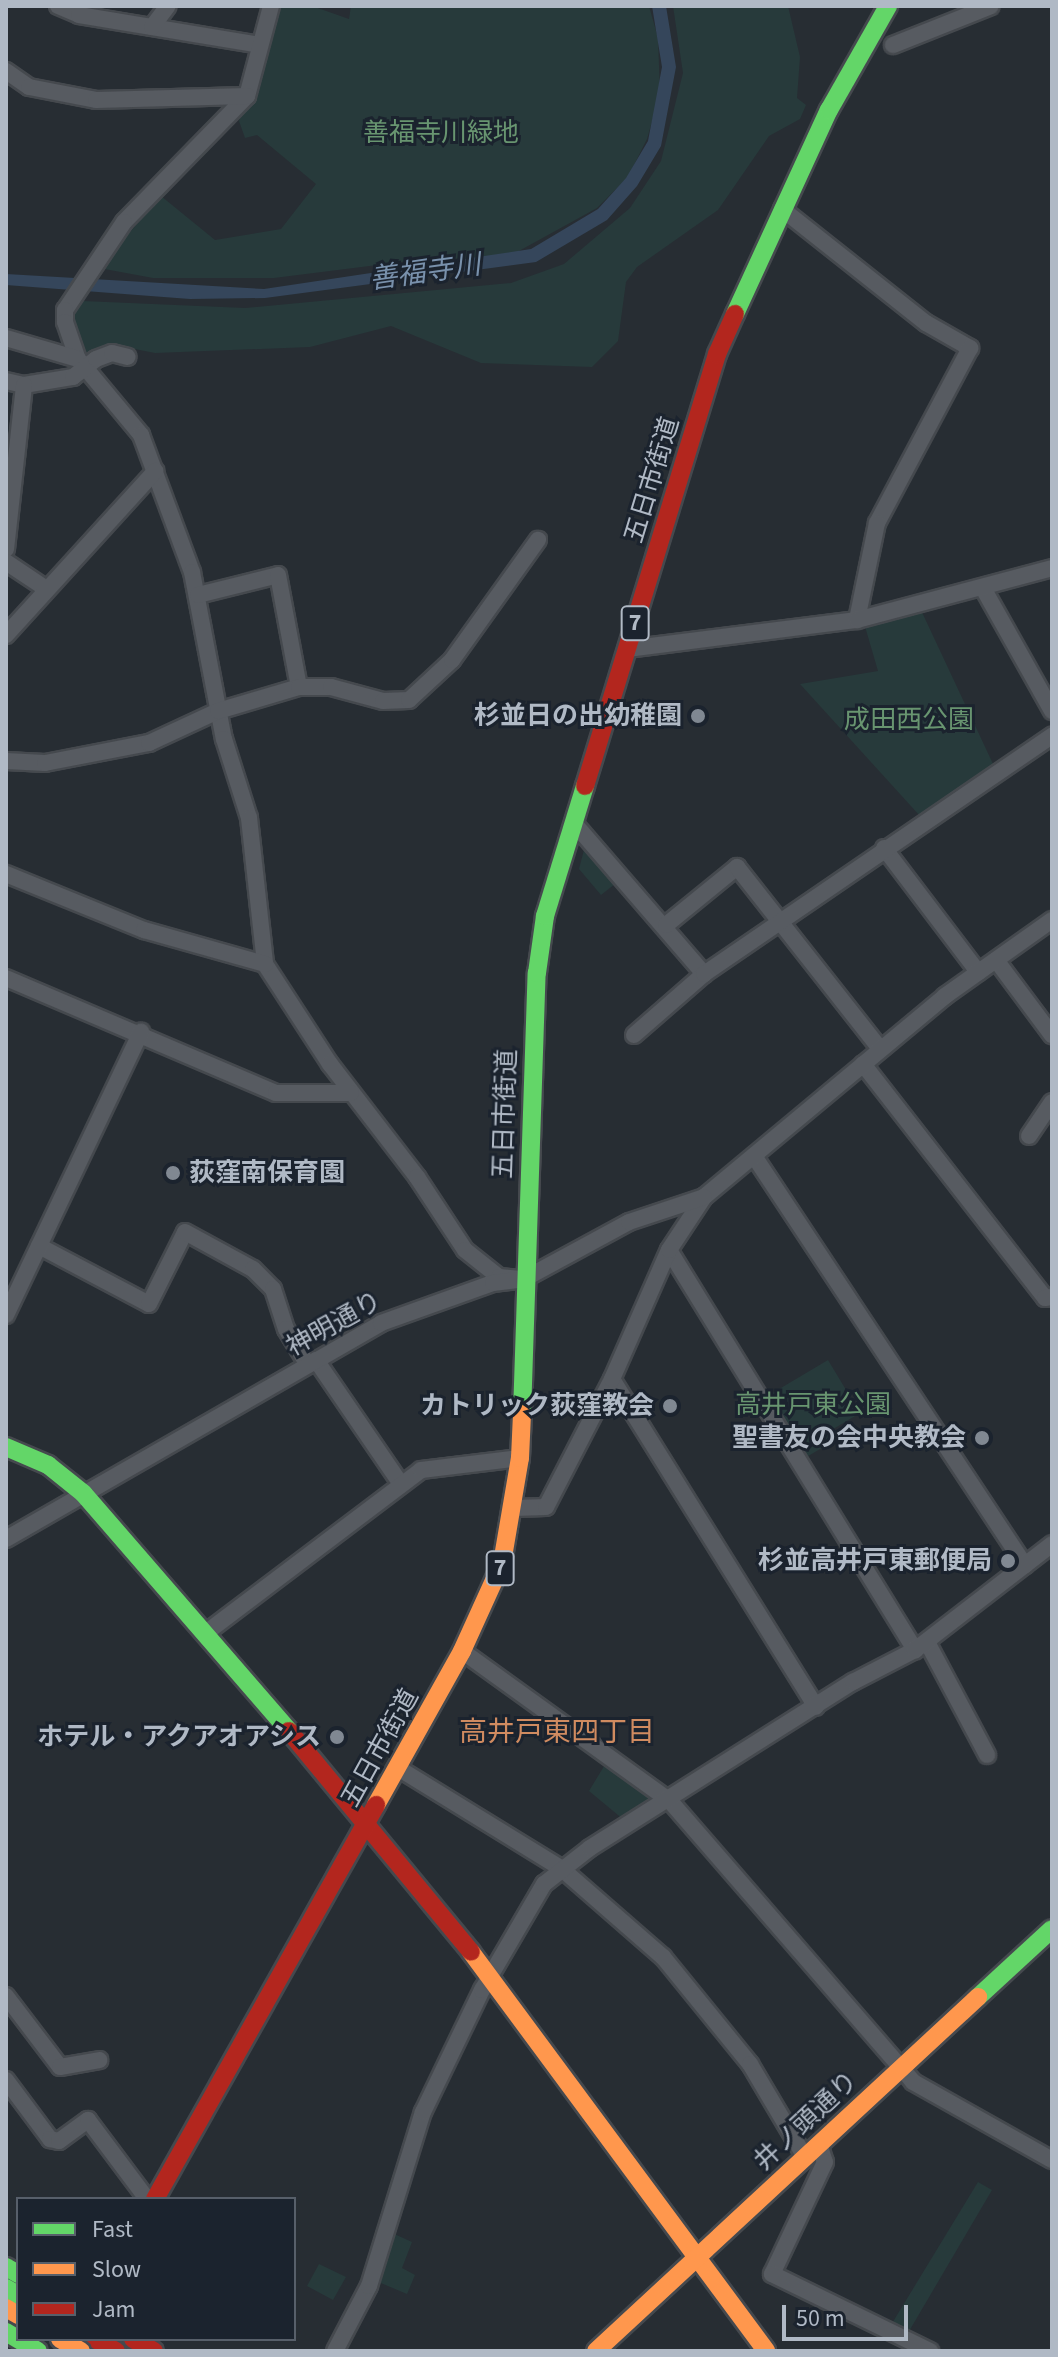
<!DOCTYPE html>
<meta charset="utf-8">
<style>
body{margin:0}
#map{position:relative;width:1058px;height:2357px;overflow:hidden;background:#272d33;font-family:"Source Sans 3","Noto Sans JP",sans-serif}
div>[style]{position:absolute}
.green>*{inset:0;background:#273a3b}
.water>*{inset:0;background:#35465b}
.roads{filter:drop-shadow(2px 0 #45494e) drop-shadow(-2px 0 #45494e) drop-shadow(0 2px #45494e) drop-shadow(0 -2px #45494e)}
.street>*{height:16px;margin:-8px;padding:0 8px;transform-origin:8px;border-radius:8px;background:#575b61}
.fast>*{height:18px;margin:-9px;padding:0 9px;transform-origin:9px;border-radius:9px;background:#63d668}
.slow>*{height:18px;margin:-9px;padding:0 9px;transform-origin:9px;border-radius:9px;background:#ff974d}
.jam>*{height:18px;margin:-9px;padding:0 9px;transform-origin:9px;border-radius:9px;background:#b3261e}
.bridges{filter:drop-shadow(2px 0 #444950) drop-shadow(-2px 0 #444950) drop-shadow(0 2px #444950) drop-shadow(0 -2px #444950)}
.slow-bridge>*{height:18px;margin:-9px;padding:0 9px;transform-origin:9px;border-radius:9px;background:#ff974d}
.dots>*{width:22px;height:22px;translate:-50% -50%;box-sizing:border-box;border:4px solid #1b232e;border-radius:50%}
span{translate:-50% -50%;white-space:nowrap;text-align:center;line-height:1.15;-webkit-text-stroke:6px #1b232e;paint-order:stroke}
.shield-label span{padding:2px 6px;background:#1b232e;border:2px solid;border-radius:6px;-webkit-text-stroke-width:0}
.shield-label{font-size:24px;color:#b0b9c5;font-weight:700}
.park-label{font-size:26px;color:#689570}
.street-label{font-size:26px;color:#b0b9c5}
.poi-label{font-size:26px;color:#b0b9c5;font-weight:700}
.right{translate:-100% -50%;text-align:right}
.left{translate:0 -50%;text-align:left}
.water-label{font-size:28px;color:#7991ac;font-style:italic}
.neighbourhood-label{font-size:28px;color:#d08b60}
.frame{position:absolute;inset:0;border:8px solid #b0b9c5;pointer-events:none}
.legend{position:absolute;left:16px;top:2197px;width:280px;height:144px;box-sizing:border-box;background:#1b232e;border:2px solid #575f6a;margin:0;padding:10px 14px;list-style:none;font-size:24px;color:#b0b9c5}
.legend li{display:flex;align-items:center;gap:16px;height:40px}
.legend b{width:40px;border:2px solid #575f6a}
.scale{position:absolute;left:782px;top:2305px;width:126px;height:36px;box-sizing:border-box;border:4px solid #b0b9c5;border-top:0;padding-left:10px;font-size:24px;line-height:28px;white-space:nowrap;color:#b0b9c5;-webkit-text-stroke:6px #1b232e;paint-order:stroke}
</style>
<div id="map">
<div class="green">
<i style="clip-path:polygon(279px 6px,312px 6px,349px 19px,351px 6px,649px 6px,658px 38px,660px 93px,647px 139px,628px 177px,597px 208px,508px 257px,417px 260px,274px 278px,153px 278px,99px 268px,161px 196px,215px 240px,281px 229px,316px 184px,257px 135px,245px 138px,239px 121px)"></i>
<i style="clip-path:polygon(673px 6px,788px 6px,800px 57px,797px 98px,806px 105px,800px 119px,769px 136px,718px 210px,637px 267px,626px 282px,618px 341px,592px 367px,481px 363px,391px 326px,310px 347px,155px 353px,109px 344px,86px 354px,73px 330px,74px 308px,83px 301px,245px 308px,511px 283px,564px 264px,630px 208px,661px 161px,683px 73px)"></i>
<i style="clip-path:polygon(920px 608px,994px 766px,920px 816px,800px 684px,878px 671px,864px 623px)"></i>
<i style="clip-path:polygon(586px 842px,620px 880px,601px 895px,579px 869px)"></i>
<i style="clip-path:polygon(828px 1360px,860px 1413px,830px 1431px,835px 1440px,805px 1458px,764px 1398px)"></i>
<i style="clip-path:polygon(609px 1758px,657px 1799px,624px 1820px,589px 1791px)"></i>
<i style="clip-path:polygon(978px 2182px,992px 2190px,908px 2333px,891px 2325px)"></i>
<i style="clip-path:polygon(392px 2233px,412px 2242px,402px 2268px,415px 2275px,407px 2294px,376px 2281px)"></i>
<i style="clip-path:polygon(319px 2264px,346px 2277px,333px 2300px,307px 2286px)"></i>
</div>
<div class="water">
<i style="clip-path:polygon(652px 6px,666px 6px,676px 67px,661px 146px,637px 186px,607px 220px,536px 262px,265px 298px,190px 299px,6px 285px,6px 274px,264px 289px,531px 249px,598px 209px,626px 178px,648px 141px,662px 67px)"></i>
</div>
<div class="roads">
<div class="street">
<i style="left:58px;top:6px;width:23px;rotate:23deg"></i>
<i style="left:79px;top:15px;width:183px;rotate:9.4deg"></i>
<i style="left:271px;top:6px;width:93px;rotate:104.9deg"></i>
<i style="left:247px;top:96px;width:176px;rotate:134.3deg"></i>
<i style="left:124px;top:222px;width:106px;rotate:123.8deg"></i>
<i style="left:65px;top:310px;width:12px;rotate:90deg"></i>
<i style="left:65px;top:322px;width:39px;rotate:71deg"></i>
<i style="left:78px;top:359px;width:99px;rotate:50.3deg"></i>
<i style="left:141px;top:435px;width:146px;rotate:69.6deg"></i>
<i style="left:192px;top:572px;width:170px;rotate:79.2deg"></i>
<i style="left:224px;top:739px;width:83px;rotate:72.4deg"></i>
<i style="left:249px;top:818px;width:147px;rotate:83.7deg"></i>
<i style="left:265px;top:964px;width:119px;rotate:57deg"></i>
<i style="left:330px;top:1064px;width:143px;rotate:52.4deg"></i>
<i style="left:417px;top:1177px;width:87px;rotate:56.7deg"></i>
<i style="left:465px;top:1250px;width:43px;rotate:38.5deg"></i>
<i style="left:499px;top:1277px;width:25px;rotate:5deg"></i>
<i style="left:152px;top:27px;width:26px;rotate:-53deg"></i>
<i style="left:893px;top:45px;width:105px;rotate:-21.7deg"></i>
<i style="left:6px;top:71px;width:28px;rotate:35deg"></i>
<i style="left:29px;top:87px;width:68px;rotate:11deg"></i>
<i style="left:96px;top:100px;width:151px;rotate:-1.5deg"></i>
<i style="left:782px;top:209px;width:184px;rotate:38.4deg"></i>
<i style="left:926px;top:323px;width:51px;rotate:29.6deg"></i>
<i style="left:970px;top:348px;width:198px;rotate:118deg"></i>
<i style="left:877px;top:523px;width:99px;rotate:101.7deg"></i>
<i style="left:6px;top:338px;width:75px;rotate:16.3deg"></i>
<i style="left:6px;top:381px;width:18px;rotate:13deg"></i>
<i style="left:24px;top:385px;width:50px;rotate:-9.3deg"></i>
<i style="left:73px;top:377px;width:29px;rotate:-38deg"></i>
<i style="left:96px;top:359px;width:17px;rotate:-21deg"></i>
<i style="left:112px;top:353px;width:16px;rotate:14deg"></i>
<i style="left:6px;top:549px;width:165px;rotate:-83.7deg"></i>
<i style="left:6px;top:562px;width:47px;rotate:33.7deg"></i>
<i style="left:983px;top:588px;width:141px;rotate:60.7deg"></i>
<i style="left:198px;top:595px;width:82px;rotate:-14deg"></i>
<i style="left:278px;top:575px;width:114px;rotate:79.4deg"></i>
<i style="left:6px;top:635px;width:222px;rotate:-47.7deg"></i>
<i style="left:627px;top:649px;width:232px;rotate:-7.2deg"></i>
<i style="left:857px;top:620px;width:202px;rotate:-14.9deg"></i>
<i style="left:6px;top:761px;width:39px;rotate:3deg"></i>
<i style="left:45px;top:763px;width:106px;rotate:-10.9deg"></i>
<i style="left:149px;top:743px;width:76px;rotate:-24.9deg"></i>
<i style="left:218px;top:711px;width:84px;rotate:-16.5deg"></i>
<i style="left:299px;top:687px;width:32px"></i>
<i style="left:331px;top:687px;width:54px;rotate:15.1deg"></i>
<i style="left:383px;top:701px;width:26px;rotate:-2deg"></i>
<i style="left:409px;top:700px;width:59px;rotate:-42.9deg"></i>
<i style="left:452px;top:660px;width:148px;rotate:-54.4deg"></i>
<i style="left:573px;top:822px;width:201px;rotate:49.2deg"></i>
<i style="left:884px;top:848px;width:156px;rotate:52.8deg"></i>
<i style="left:6px;top:874px;width:149px;rotate:22.1deg"></i>
<i style="left:144px;top:930px;width:126px;rotate:15.7deg"></i>
<i style="left:666px;top:925px;width:92px;rotate:-39.2deg"></i>
<i style="left:737px;top:867px;width:231px;rotate:51.8deg"></i>
<i style="left:996px;top:960px;width:94px;rotate:53.3deg"></i>
<i style="left:6px;top:978px;width:293px;rotate:23.1deg"></i>
<i style="left:276px;top:1093px;width:75px"></i>
<i style="left:634px;top:1035px;width:93px;rotate:-41.1deg"></i>
<i style="left:704px;top:974px;width:422px;rotate:-34.4deg"></i>
<i style="left:863px;top:1064px;width:296px;rotate:52.1deg"></i>
<i style="left:1045px;top:1298px;width:7px;rotate:-8deg"></i>
<i style="left:1029px;top:1136px;width:41px;rotate:-55.9deg"></i>
<i style="left:754px;top:1156px;width:491px;rotate:56.5deg"></i>
<i style="left:39px;top:1246px;width:124px;rotate:27.8deg"></i>
<i style="left:149px;top:1304px;width:80px;rotate:-63.4deg"></i>
<i style="left:185px;top:1232px;width:77px;rotate:28.6deg"></i>
<i style="left:253px;top:1269px;width:28px;rotate:45deg"></i>
<i style="left:273px;top:1289px;width:42px;rotate:72deg"></i>
<i style="left:286px;top:1329px;width:42px;rotate:58.6deg"></i>
<i style="left:669px;top:1250px;width:470px;rotate:58.4deg"></i>
<i style="left:6px;top:1315px;width:314px;rotate:-64.5deg"></i>
<i style="left:316px;top:1360px;width:150px;rotate:55.6deg"></i>
<i style="left:612px;top:1379px;width:386px;rotate:58.1deg"></i>
<i style="left:514px;top:1508px;width:32px;rotate:-2deg"></i>
<i style="left:546px;top:1507px;width:144px;rotate:-62.7deg"></i>
<i style="left:612px;top:1379px;width:141px;rotate:-66.2deg"></i>
<i style="left:669px;top:1250px;width:64px;rotate:-56.6deg"></i>
<i style="left:704px;top:1197px;width:314px;rotate:-39.8deg"></i>
<i style="left:945px;top:996px;width:131px;rotate:-35.4deg"></i>
<i style="left:6px;top:1539px;width:433px;rotate:-29.9deg"></i>
<i style="left:381px;top:1323px;width:119px;rotate:-19.7deg"></i>
<i style="left:493px;top:1283px;width:31px;rotate:-7deg"></i>
<i style="left:524px;top:1279px;width:119px;rotate:-28.5deg"></i>
<i style="left:629px;top:1222px;width:79px;rotate:-18.4deg"></i>
<i style="left:207px;top:1632px;width:268px;rotate:-37.1deg"></i>
<i style="left:421px;top:1470px;width:100px;rotate:-6.9deg"></i>
<i style="left:927px;top:1642px;width:128px;rotate:62deg"></i>
<i style="left:462px;top:1651px;width:256px;rotate:35.8deg"></i>
<i style="left:670px;top:1801px;width:371px;rotate:49.1deg"></i>
<i style="left:913px;top:2082px;width:159px;rotate:29.3deg"></i>
<i style="left:398px;top:1768px;width:193px;rotate:31.6deg"></i>
<i style="left:562px;top:1869px;width:134px;rotate:41.1deg"></i>
<i style="left:663px;top:1957px;width:138px;rotate:50.9deg"></i>
<i style="left:750px;top:2064px;width:108px;rotate:59.4deg"></i>
<i style="left:6px;top:1996px;width:89px;rotate:52.7deg"></i>
<i style="left:60px;top:2067px;width:40px;rotate:-10deg"></i>
<i style="left:6px;top:2080px;width:74px;rotate:53.3deg"></i>
<i style="left:50px;top:2139px;width:9px;rotate:13deg"></i>
<i style="left:59px;top:2141px;width:36px;rotate:-36deg"></i>
<i style="left:88px;top:2120px;width:99px;rotate:53.2deg"></i>
<i style="left:819px;top:2144px;width:19px;rotate:72deg"></i>
<i style="left:825px;top:2162px;width:124px;rotate:115.3deg"></i>
<i style="left:772px;top:2274px;width:176px;rotate:26deg"></i>
<i style="left:335px;top:2351px;width:73px;rotate:-62.4deg"></i>
<i style="left:369px;top:2286px;width:182px;rotate:-72.8deg"></i>
<i style="left:423px;top:2112px;width:136px;rotate:-64.2deg"></i>
<i style="left:482px;top:1990px;width:123px;rotate:-59.7deg"></i>
<i style="left:544px;top:1884px;width:58px;rotate:-38deg"></i>
<i style="left:590px;top:1848px;width:311px;rotate:-32.3deg"></i>
<i style="left:853px;top:1682px;width:70px;rotate:-27.3deg"></i>
<i style="left:915px;top:1650px;width:173px;rotate:-37.7deg"></i>
</div>
<div class="fast">
<i style="left:735px;top:314px;width:225px;rotate:-65.3deg"></i>
<i style="left:829px;top:110px;width:120px;rotate:-60.4deg"></i>
<i style="left:522px;top:1414px;width:441px;rotate:-88.1deg"></i>
<i style="left:537px;top:973px;width:58px;rotate:-82deg"></i>
<i style="left:545px;top:916px;width:136px;rotate:-72.9deg"></i>
<i style="left:6px;top:1447px;width:46px;rotate:23.2deg"></i>
<i style="left:48px;top:1465px;width:45px;rotate:38.7deg"></i>
<i style="left:83px;top:1493px;width:315px;rotate:49.1deg"></i>
<i style="left:978px;top:1997px;width:100px;rotate:-42.6deg"></i>
<i style="left:6px;top:2267px;width:14px;rotate:30deg"></i>
<i style="left:6px;top:2288px;width:14px;rotate:30deg"></i>
<i style="left:6px;top:2332px;width:37px;rotate:31deg"></i>
</div>
<div class="slow">
<i style="left:376px;top:1805px;width:176px;rotate:-60.8deg"></i>
<i style="left:462px;top:1651px;width:97px;rotate:-65.6deg"></i>
<i style="left:502px;top:1563px;width:107px;rotate:-80.3deg"></i>
<i style="left:520px;top:1458px;width:44px;rotate:-87.4deg"></i>
<i style="left:471px;top:1952px;width:496px;rotate:53.5deg"></i>
<i style="left:6px;top:2308px;width:14px;rotate:30deg"></i>
<i style="left:596px;top:2351px;width:521px;rotate:-42.82deg"></i>
</div>
<div class="jam">
<i style="left:585px;top:786px;width:452px;rotate:-73deg"></i>
<i style="left:717px;top:354px;width:44px;rotate:-65.8deg"></i>
<i style="left:289px;top:1731px;width:286px;rotate:50.5deg"></i>
<i style="left:155px;top:2199px;width:452px;rotate:-60.7deg"></i>
<i style="left:95px;top:2339px;width:24px;rotate:30deg"></i>
<i style="left:133px;top:2339px;width:24px;rotate:30deg"></i>
</div>
</div>
<div class="bridges">
<div class="slow-bridge">
<i style="left:60px;top:2339px;width:24px;rotate:30deg"></i>
</div>
</div>
<div class="dots">
<i style="left:698px;top:716px;background:#808892"></i>
<i style="left:173px;top:1173px;background:#808892"></i>
<i style="left:670px;top:1406px;background:#808892"></i>
<i style="left:982px;top:1438px;background:#808892"></i>
<i style="left:1008px;top:1561px;background:#808892"></i>
<i style="left:337px;top:1737px;background:#808892"></i>
</div>
<div class="shield-label">
<span style="left:635px;top:623px">7</span>
<span style="left:500px;top:1568px">7</span>
</div>
<div class="park-label">
<span style="left:441px;top:133px">善福寺川緑地</span>
<span style="left:909px;top:720px">成田西公園</span>
<span style="left:813px;top:1405px">高井戸東公園</span>
</div>
<div class="street-label">
<span style="left:652px;top:480px;rotate:-73deg">五日市街道</span>
<span style="left:505px;top:1114px;rotate:-88deg">五日市街道</span>
<span style="left:334px;top:1324px;rotate:-29deg">神明通り</span>
<span style="left:380px;top:1748px;rotate:-61deg">五日市街道</span>
<span style="left:806px;top:2121px;rotate:-43deg">井ノ頭通り</span>
</div>
<div class="poi-label">
<span class="right" style="left:682px;top:716px">杉並日の出幼稚園</span>
<span class="left" style="left:189px;top:1173px">荻窪南保育園</span>
<span class="right" style="left:654px;top:1406px">カトリック荻窪教会</span>
<span class="right" style="left:966px;top:1438px">聖書友の会中央教会</span>
<span class="right" style="left:992px;top:1561px">杉並高井戸東郵便局</span>
<span class="right" style="left:321px;top:1737px">ホテル・アクアオアシス</span>
</div>
<div class="water-label">
<span style="left:425px;top:272px;rotate:-8deg">善福寺川</span>
</div>
<div class="neighbourhood-label">
<span style="left:557px;top:1732px">高井戸東四丁目</span>
</div>
<div class="frame"></div>
<ul class="legend">
<li><b style="height:10px;background:#63d668"></b>Fast</li>
<li><b style="height:10px;background:#ff974d"></b>Slow</li>
<li><b style="height:10px;background:#b3261e"></b>Jam</li>
</ul>
<div class="scale">50 m</div>
</div>
